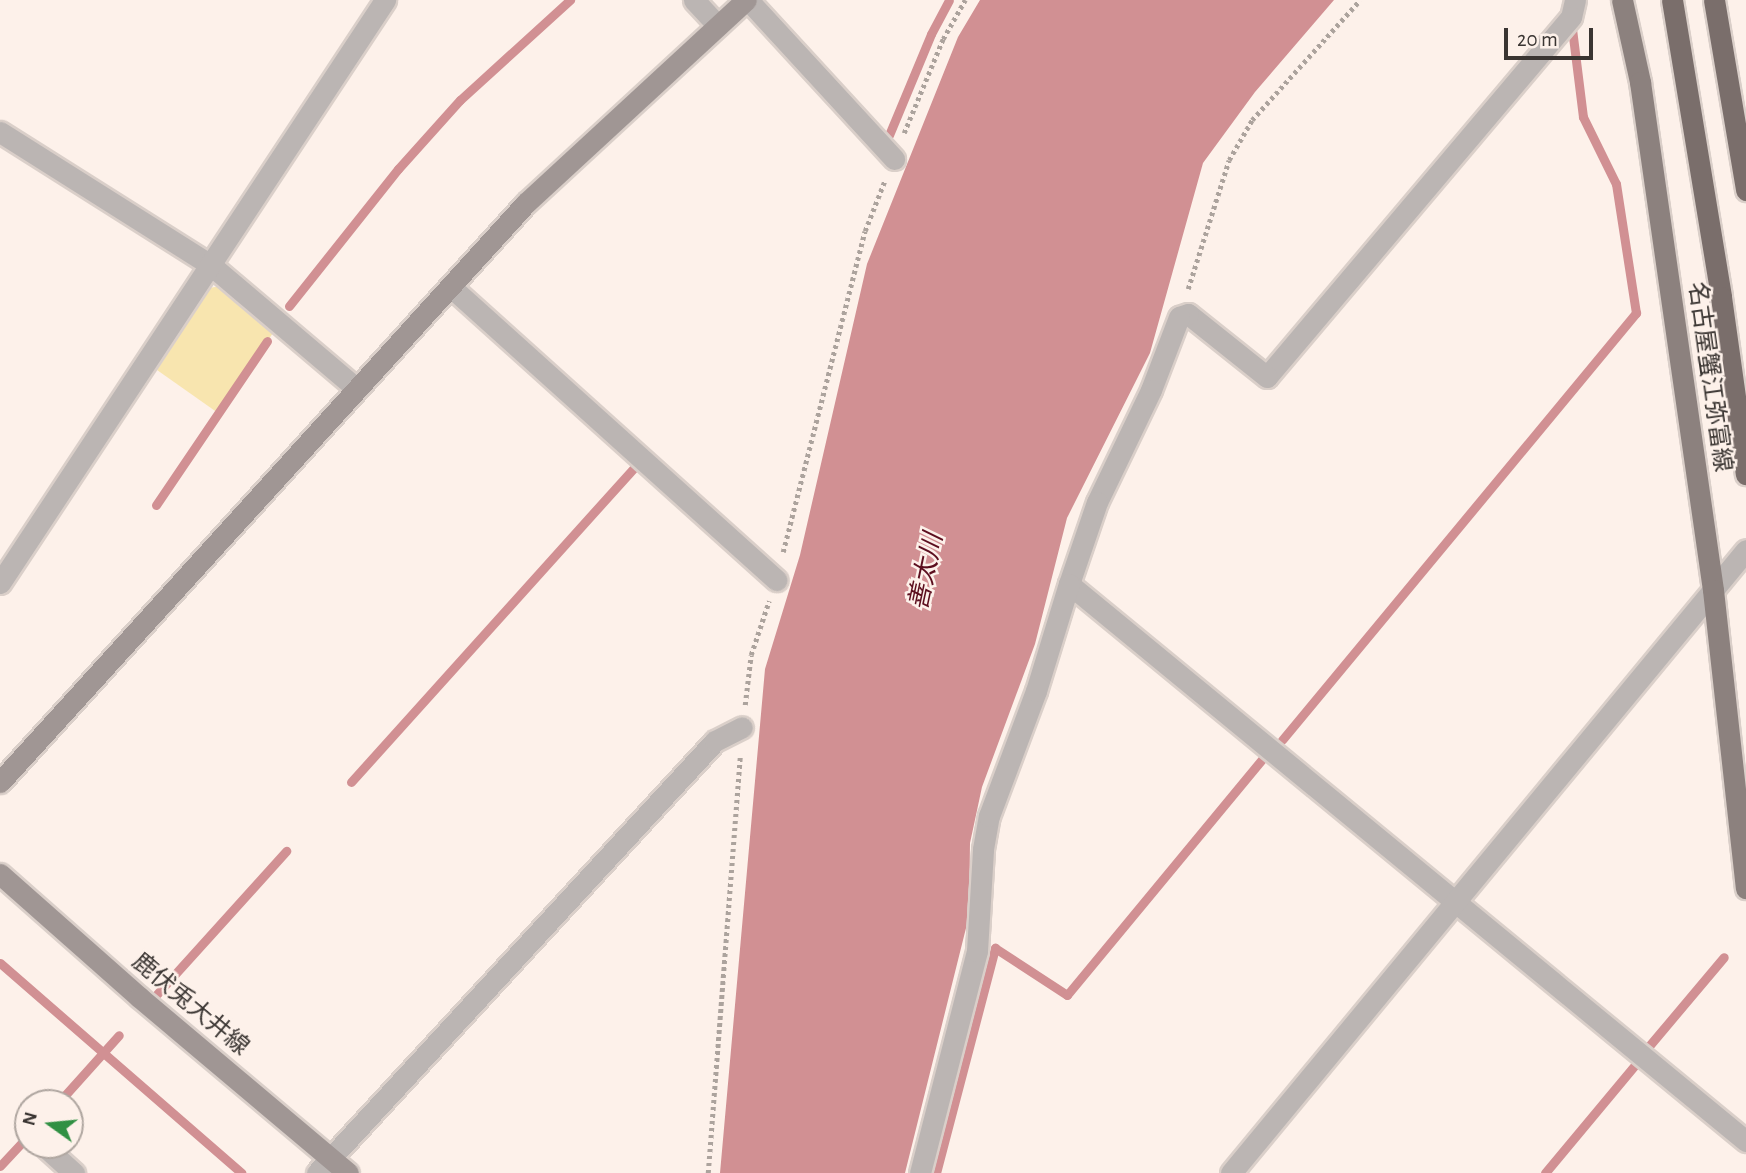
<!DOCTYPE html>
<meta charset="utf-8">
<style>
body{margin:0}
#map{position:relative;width:1746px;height:1173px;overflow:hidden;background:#fdf1ea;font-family:"Alegreya Sans","Noto Sans JP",sans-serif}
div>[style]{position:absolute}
.green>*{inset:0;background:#f8e5af}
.water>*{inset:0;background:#d19093}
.stream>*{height:9px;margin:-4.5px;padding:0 4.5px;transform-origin:4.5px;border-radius:4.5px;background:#d19093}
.path>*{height:4.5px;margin-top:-2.25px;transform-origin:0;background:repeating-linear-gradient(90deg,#aca39d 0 3.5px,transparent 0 7px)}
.roads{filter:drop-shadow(2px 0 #dacfc9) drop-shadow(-2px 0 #dacfc9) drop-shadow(0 2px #dacfc9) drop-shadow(0 -2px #dacfc9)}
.street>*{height:21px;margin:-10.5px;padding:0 10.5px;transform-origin:10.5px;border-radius:10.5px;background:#bbb5b3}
.secondary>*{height:21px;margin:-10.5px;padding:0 10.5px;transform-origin:10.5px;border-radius:10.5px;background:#a09694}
.primary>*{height:21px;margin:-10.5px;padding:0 10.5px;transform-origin:10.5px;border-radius:10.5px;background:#8c817e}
.highway>*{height:21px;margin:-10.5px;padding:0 10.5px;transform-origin:10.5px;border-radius:10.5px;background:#7a6e6b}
span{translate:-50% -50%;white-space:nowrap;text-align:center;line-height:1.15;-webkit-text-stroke:5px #fdf1ea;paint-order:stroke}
.street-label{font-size:24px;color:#3a3532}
.water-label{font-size:26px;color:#5c0e1e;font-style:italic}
.north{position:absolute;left:14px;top:1089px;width:70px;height:70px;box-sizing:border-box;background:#fdf1ea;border:2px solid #afa6a0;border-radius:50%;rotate:285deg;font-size:19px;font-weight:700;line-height:28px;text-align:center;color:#3a3532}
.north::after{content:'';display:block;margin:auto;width:24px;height:32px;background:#309043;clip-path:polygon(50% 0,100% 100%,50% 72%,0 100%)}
.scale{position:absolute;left:1504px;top:28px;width:89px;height:32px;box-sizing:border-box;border:4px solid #3a3532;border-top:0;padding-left:9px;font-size:21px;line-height:24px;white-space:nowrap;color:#3a3532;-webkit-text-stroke:5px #fdf1ea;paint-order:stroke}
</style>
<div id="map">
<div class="green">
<i style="clip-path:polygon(221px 286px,273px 333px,218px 413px,157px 370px,209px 288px)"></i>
</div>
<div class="water">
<i style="clip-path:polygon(980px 0,1334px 0,1255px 92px,1203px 163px,1150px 353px,1067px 518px,1035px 644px,982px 787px,970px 843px,969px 916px,905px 1173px,720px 1173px,765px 669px,800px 555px,867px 264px,958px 37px)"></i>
</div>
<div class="stream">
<i style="left:889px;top:135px;width:109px;rotate:-67.4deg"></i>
<i style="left:931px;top:34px;width:38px;rotate:-62deg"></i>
<i style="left:289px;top:306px;width:175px;rotate:-51.5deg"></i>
<i style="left:398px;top:169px;width:93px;rotate:-48.1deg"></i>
<i style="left:460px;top:100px;width:149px;rotate:-42.3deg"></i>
<i style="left:156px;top:505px;width:198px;rotate:-55.9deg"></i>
<i style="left:1282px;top:740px;width:555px;rotate:-50.34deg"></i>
<i style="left:1636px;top:313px;width:131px;rotate:-98.8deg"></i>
<i style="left:1616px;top:184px;width:75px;rotate:-116.2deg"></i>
<i style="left:1583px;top:117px;width:89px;rotate:-97.1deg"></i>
<i style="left:351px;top:782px;width:423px;rotate:-48deg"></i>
<i style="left:0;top:963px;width:320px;rotate:41deg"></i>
<i style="left:157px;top:994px;width:193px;rotate:-47.9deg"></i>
<i style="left:1649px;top:1046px;width:116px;rotate:-49.9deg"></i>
<i style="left:58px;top:1103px;width:91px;rotate:-48.1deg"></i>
<i style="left:0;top:1166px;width:41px;rotate:-47deg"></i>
<i style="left:936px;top:1173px;width:233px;rotate:-75.3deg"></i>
<i style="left:995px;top:948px;width:86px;rotate:33.1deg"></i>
<i style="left:1067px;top:995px;width:309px;rotate:-50.4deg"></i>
<i style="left:1545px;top:1173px;width:141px;rotate:-50.2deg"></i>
</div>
<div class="path">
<i style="left:904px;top:133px;width:102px;rotate:-67.5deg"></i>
<i style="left:943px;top:39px;width:45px;rotate:-60.6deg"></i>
<i style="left:1188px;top:289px;width:135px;rotate:-72.4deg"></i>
<i style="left:1229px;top:160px;width:46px;rotate:-60.1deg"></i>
<i style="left:1252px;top:120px;width:161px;rotate:-48deg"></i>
<i style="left:783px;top:552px;width:331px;rotate:-75.7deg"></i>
<i style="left:865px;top:231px;width:55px;rotate:-68.6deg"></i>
<i style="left:745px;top:705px;width:50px;rotate:-83.2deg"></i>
<i style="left:751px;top:655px;width:57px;rotate:-71.6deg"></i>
<i style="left:708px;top:1173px;width:419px;rotate:-85.6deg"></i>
</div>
<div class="roads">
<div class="street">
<i style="left:694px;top:0;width:35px;rotate:47deg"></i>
<i style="left:748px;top:0;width:216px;rotate:47.4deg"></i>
<i style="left:1575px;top:0;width:17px;rotate:103deg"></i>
<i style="left:1571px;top:17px;width:471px;rotate:130.2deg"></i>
<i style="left:1267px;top:377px;width:101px;rotate:-141.4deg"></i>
<i style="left:1188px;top:314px;width:9px;rotate:162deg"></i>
<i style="left:1179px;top:317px;width:78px;rotate:111deg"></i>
<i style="left:1151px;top:390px;width:124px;rotate:115.7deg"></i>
<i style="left:1097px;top:502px;width:87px;rotate:108.9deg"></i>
<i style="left:1069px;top:584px;width:877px;rotate:39.45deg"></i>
<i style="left:0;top:132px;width:251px;rotate:32.3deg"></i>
<i style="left:212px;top:266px;width:189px;rotate:40.3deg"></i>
<i style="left:451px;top:287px;width:438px;rotate:42deg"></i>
<i style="left:0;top:583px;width:699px;rotate:-56.56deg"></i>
<i style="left:43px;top:1145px;width:42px;rotate:42.1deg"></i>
<i style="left:317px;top:1173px;width:587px;rotate:-47.35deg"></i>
<i style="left:715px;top:741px;width:30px;rotate:-27deg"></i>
<i style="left:920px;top:1173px;width:229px;rotate:-75.6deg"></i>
<i style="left:977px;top:951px;width:102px;rotate:-86.6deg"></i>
<i style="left:983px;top:849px;width:34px;rotate:-80deg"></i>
<i style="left:989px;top:816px;width:134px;rotate:-69.4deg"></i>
<i style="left:1036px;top:691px;width:112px;rotate:-72.9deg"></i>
<i style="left:1231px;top:1173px;width:808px;rotate:-50.42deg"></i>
</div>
<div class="secondary">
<i style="left:0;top:782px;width:782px;rotate:-47.75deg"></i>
<i style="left:526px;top:203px;width:299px;rotate:-42.7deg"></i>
<i style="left:0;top:874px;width:186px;rotate:41.5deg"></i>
<i style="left:139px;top:997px;width:273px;rotate:40.1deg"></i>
</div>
<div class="primary">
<i style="left:1622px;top:0;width:84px;rotate:77.6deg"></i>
<i style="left:1640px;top:82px;width:513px;rotate:81.82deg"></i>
<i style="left:1713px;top:590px;width:300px;rotate:83.7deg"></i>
</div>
<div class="highway">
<i style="left:1672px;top:0;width:301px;rotate:80.6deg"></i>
<i style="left:1721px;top:297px;width:179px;rotate:82deg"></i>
<i style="left:1714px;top:0;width:193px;rotate:80.4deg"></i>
</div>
</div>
<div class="street-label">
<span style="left:1709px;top:377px;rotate:82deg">名古屋蟹江弥富線</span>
<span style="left:190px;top:1005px;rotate:40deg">鹿伏兎大井線</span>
</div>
<div class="water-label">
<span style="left:927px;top:572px;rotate:-78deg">善太川</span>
</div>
<div class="north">N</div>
<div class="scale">20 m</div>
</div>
